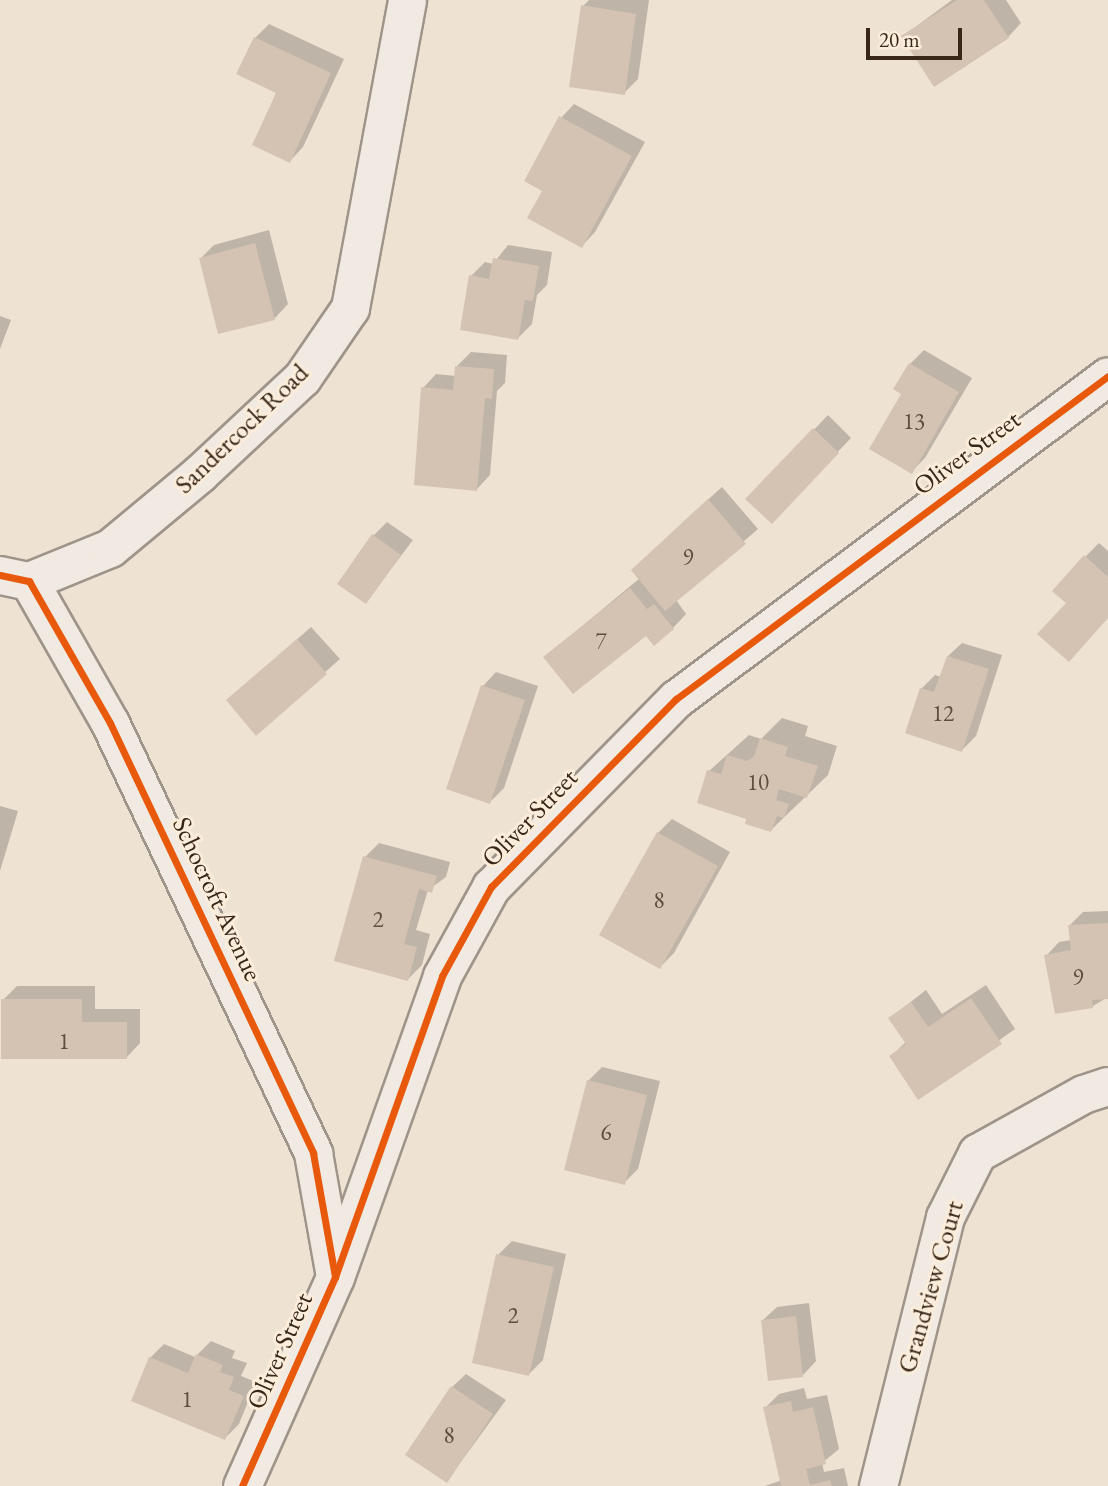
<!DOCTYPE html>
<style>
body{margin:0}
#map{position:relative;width:1108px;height:1486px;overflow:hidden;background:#eee2d2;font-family:"EB Garamond",serif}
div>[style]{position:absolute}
.shadow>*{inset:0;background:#0003}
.building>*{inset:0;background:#d4c3b3}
.roads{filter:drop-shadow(2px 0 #9e9489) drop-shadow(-2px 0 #9e9489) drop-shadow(0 2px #9e9489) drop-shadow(0 -2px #9e9489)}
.street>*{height:37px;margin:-18.5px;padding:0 18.5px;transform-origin:18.5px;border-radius:18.5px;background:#f1eae2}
.cycleway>*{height:7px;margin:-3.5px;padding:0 3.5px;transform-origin:3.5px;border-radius:3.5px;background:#e8590c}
span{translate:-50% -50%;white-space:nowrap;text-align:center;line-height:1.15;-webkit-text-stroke:6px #fcedda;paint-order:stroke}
.number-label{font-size:23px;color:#5f4d3d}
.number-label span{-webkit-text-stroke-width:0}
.street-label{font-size:26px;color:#382616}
.scale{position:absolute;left:866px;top:28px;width:96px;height:32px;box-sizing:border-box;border:4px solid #382616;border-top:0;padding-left:9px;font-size:21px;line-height:24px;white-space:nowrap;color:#382616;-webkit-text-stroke:5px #fcedda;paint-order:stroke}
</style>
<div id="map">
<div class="shadow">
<i style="clip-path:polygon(589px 0,649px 0,638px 79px,624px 93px,583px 6px)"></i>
<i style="clip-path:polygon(952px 0,1006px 0,1021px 23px,1008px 37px,903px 36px)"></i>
<i style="clip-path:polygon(269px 24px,344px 59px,303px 147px,290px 161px,278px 92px,255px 38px)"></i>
<i style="clip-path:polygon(574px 104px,645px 142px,595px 232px,582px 246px,545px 190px,561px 118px)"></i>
<i style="clip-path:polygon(269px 230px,288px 304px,275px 318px,220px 332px,201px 258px,214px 245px)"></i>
<i style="clip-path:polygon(508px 245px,552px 252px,547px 285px,537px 295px,532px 324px,518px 338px,471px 276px,485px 262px,493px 264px)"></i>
<i style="clip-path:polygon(0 316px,11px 320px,0 349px)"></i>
<i style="clip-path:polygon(924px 350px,972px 378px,925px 458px,911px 472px,904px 393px,910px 364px)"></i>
<i style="clip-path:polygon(471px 352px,507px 355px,505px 383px,497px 391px,490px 475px,477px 489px,423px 388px,436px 374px,456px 376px,457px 366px)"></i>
<i style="clip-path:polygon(828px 415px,851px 438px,785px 507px,748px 499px)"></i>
<i style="clip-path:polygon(722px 487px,758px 529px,676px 600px,686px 614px,673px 628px,545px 657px,640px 578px,682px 523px)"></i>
<i style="clip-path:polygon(387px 522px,413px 540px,366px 602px,373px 536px)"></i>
<i style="clip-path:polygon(1099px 543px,1108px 551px,1108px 617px,1068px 602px,1085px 557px)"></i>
<i style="clip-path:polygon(311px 627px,340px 659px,256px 733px,228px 700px)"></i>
<i style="clip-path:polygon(962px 643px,1002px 655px,976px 736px,962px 750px,921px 689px,935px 675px,941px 677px,948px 656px)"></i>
<i style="clip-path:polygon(496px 672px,538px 686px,504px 788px,490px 802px,483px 686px)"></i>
<i style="clip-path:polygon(782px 718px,808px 726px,805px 736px,837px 746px,828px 775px,771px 830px,749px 817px,709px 771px,749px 735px,761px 739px)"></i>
<i style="clip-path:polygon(0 806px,18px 811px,0 871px)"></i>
<i style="clip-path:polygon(672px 819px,730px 852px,674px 953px,660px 967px,658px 833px)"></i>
<i style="clip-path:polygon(379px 843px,450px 862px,446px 877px,428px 890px,416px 930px,430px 934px,422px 965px,408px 979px,365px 857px)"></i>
<i style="clip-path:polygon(1108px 911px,1108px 997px,1093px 1006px,1046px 956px,1059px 942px,1071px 940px,1069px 926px,1083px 912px)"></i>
<i style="clip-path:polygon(986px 985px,1015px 1029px,919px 1097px,891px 1056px,906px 1042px,890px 1018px,926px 990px,942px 1014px)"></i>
<i style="clip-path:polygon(17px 986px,95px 986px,95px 1009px,140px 1009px,140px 1043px,127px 1057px,3px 1000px)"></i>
<i style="clip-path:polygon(602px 1067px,660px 1081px,638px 1169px,624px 1183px,588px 1081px)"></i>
<i style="clip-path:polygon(512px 1241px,566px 1254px,543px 1360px,529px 1374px,498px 1255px)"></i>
<i style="clip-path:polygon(809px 1303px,816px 1361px,803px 1375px,763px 1320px,777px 1307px)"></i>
<i style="clip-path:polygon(211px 1341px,235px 1351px,232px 1358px,247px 1363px,241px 1376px,256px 1382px,239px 1424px,225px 1438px,150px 1358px,164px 1344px,195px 1357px)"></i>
<i style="clip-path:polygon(466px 1374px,506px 1400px,447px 1481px,452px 1387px)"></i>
<i style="clip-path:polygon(804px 1388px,807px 1399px,827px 1395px,839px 1449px,822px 1463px,824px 1472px,844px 1468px,848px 1486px,765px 1486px,782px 1480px,765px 1408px,779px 1394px)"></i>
</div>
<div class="building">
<i style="clip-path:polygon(957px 0,984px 0,1009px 38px,934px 87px,901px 36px)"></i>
<i style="clip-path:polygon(581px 5px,636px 14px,625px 95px,569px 87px)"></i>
<i style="clip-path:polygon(254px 37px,331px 73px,290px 163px,252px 145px,276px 93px,236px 74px)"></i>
<i style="clip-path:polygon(559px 116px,632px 156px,582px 248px,527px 218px,542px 191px,524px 181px)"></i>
<i style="clip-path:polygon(255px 243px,275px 320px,218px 334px,199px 258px)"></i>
<i style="clip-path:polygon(493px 258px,539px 266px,533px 301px,525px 300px,518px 340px,460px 330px,469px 275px,489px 279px)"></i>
<i style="clip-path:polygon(909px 363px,959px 392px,912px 474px,869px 449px,901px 394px,893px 389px)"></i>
<i style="clip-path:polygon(455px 366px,494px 369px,492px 399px,485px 398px,477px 491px,414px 485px,421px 387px,453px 390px)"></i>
<i style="clip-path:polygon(813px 428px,839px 453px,772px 524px,745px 499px)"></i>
<i style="clip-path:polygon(708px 499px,746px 544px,665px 611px,631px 570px)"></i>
<i style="clip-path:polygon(372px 534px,401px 555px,366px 604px,337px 584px)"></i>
<i style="clip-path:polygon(1084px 555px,1108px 577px,1108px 618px,1069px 662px,1037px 634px,1066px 603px,1052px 591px)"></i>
<i style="clip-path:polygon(630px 588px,647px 609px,654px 604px,674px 629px,654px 646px,646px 636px,573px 694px,543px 657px)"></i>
<i style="clip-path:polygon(297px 639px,327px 674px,256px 736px,226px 700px)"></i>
<i style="clip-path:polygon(947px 656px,989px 669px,962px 752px,905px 733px,920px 688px,934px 692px)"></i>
<i style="clip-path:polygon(481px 685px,525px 700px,490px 804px,446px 789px)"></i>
<i style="clip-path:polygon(760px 738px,788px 747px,785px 756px,818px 766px,807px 798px,779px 789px,776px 800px,789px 804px,784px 818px,777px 816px,771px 832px,745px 824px,746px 819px,697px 803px,707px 770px,721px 774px,727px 755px,747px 761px,754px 756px)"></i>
<i style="clip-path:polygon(657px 832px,718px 866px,660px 969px,599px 935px)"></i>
<i style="clip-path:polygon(363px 856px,437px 876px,432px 893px,419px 889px,404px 944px,417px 947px,408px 981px,334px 961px)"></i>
<i style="clip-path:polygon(1108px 923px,1108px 999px,1092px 1000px,1093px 1008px,1055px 1014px,1044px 955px,1071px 950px,1068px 925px)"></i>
<i style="clip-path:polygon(971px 998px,1002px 1044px,918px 1100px,889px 1056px,906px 1044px,888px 1018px,911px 1002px,928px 1027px)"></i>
<i style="clip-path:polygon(1px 999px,82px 999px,82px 1022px,127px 1022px,127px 1059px,1px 1059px)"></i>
<i style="clip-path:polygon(587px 1080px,647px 1095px,625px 1185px,564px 1170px)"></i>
<i style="clip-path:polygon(496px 1254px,554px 1267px,529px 1376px,472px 1363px)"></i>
<i style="clip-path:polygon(796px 1316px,803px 1377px,768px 1381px,761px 1320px)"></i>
<i style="clip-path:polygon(196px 1354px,223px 1365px,220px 1372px,234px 1377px,229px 1390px,244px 1396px,225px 1440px,131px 1401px,149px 1357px,188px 1373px)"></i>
<i style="clip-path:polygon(451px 1386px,493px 1414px,447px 1483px,405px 1455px)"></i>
<i style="clip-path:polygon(791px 1401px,793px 1412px,813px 1407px,826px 1464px,806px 1469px,810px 1485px,830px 1480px,832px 1486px,781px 1486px,763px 1407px)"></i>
</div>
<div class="roads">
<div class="street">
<i style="left:0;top:575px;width:30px;rotate:12deg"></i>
<i style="left:29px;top:581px;width:163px;rotate:60.3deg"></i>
<i style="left:110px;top:723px;width:476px;rotate:64.7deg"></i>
<i style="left:313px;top:1153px;width:125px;rotate:79.9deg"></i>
<i style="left:29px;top:581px;width:87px;rotate:-22.2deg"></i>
<i style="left:110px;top:548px;width:116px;rotate:-39.7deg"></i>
<i style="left:199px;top:474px;width:141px;rotate:-43deg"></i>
<i style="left:302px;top:378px;width:85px;rotate:-55.6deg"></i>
<i style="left:350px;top:308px;width:313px;rotate:-79.5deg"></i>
<i style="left:242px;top:1486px;width:229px;rotate:-66deg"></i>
<i style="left:335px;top:1277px;width:319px;rotate:-70.4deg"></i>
<i style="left:442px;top:976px;width:102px;rotate:-61.2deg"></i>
<i style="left:491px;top:887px;width:264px;rotate:-45.5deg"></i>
<i style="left:676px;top:699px;width:539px;rotate:-36.78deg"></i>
<i style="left:878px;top:1486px;width:277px;rotate:-76deg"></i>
<i style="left:945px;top:1217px;width:72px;rotate:-63.4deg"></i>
<i style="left:977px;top:1153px;width:121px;rotate:-29.1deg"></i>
<i style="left:1083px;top:1094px;width:26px;rotate:-18deg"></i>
</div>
</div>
<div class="cycleway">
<i style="left:0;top:575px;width:30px;rotate:12deg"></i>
<i style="left:29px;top:581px;width:163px;rotate:60.3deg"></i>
<i style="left:110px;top:723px;width:476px;rotate:64.7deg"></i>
<i style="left:313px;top:1153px;width:126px;rotate:79.9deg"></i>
<i style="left:242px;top:1486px;width:229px;rotate:-66deg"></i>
<i style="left:335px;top:1277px;width:319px;rotate:-70.4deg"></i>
<i style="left:442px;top:976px;width:102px;rotate:-61.2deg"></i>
<i style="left:491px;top:887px;width:264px;rotate:-45.5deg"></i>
<i style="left:676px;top:699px;width:539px;rotate:-36.78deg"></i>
</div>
<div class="number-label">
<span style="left:914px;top:421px">13</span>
<span style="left:688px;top:557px">9</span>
<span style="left:601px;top:641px">7</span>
<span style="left:943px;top:713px">12</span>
<span style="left:758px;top:782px">10</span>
<span style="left:659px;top:900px">8</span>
<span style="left:378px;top:919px">2</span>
<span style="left:1078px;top:977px">9</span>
<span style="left:64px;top:1041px">1</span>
<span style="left:606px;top:1132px">6</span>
<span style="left:513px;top:1315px">2</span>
<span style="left:187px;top:1399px">1</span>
<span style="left:449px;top:1435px">8</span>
</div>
<div class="street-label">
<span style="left:242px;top:429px;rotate:-44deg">Sandercock Road</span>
<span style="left:967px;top:453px;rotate:-36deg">Oliver Street</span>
<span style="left:530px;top:818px;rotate:-46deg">Oliver Street</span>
<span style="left:217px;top:899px;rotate:65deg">Schocroft Avenue</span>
<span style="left:931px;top:1287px;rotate:-74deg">Grandview Court</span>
<span style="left:280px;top:1351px;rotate:-66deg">Oliver Street</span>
</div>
<div class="scale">20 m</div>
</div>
